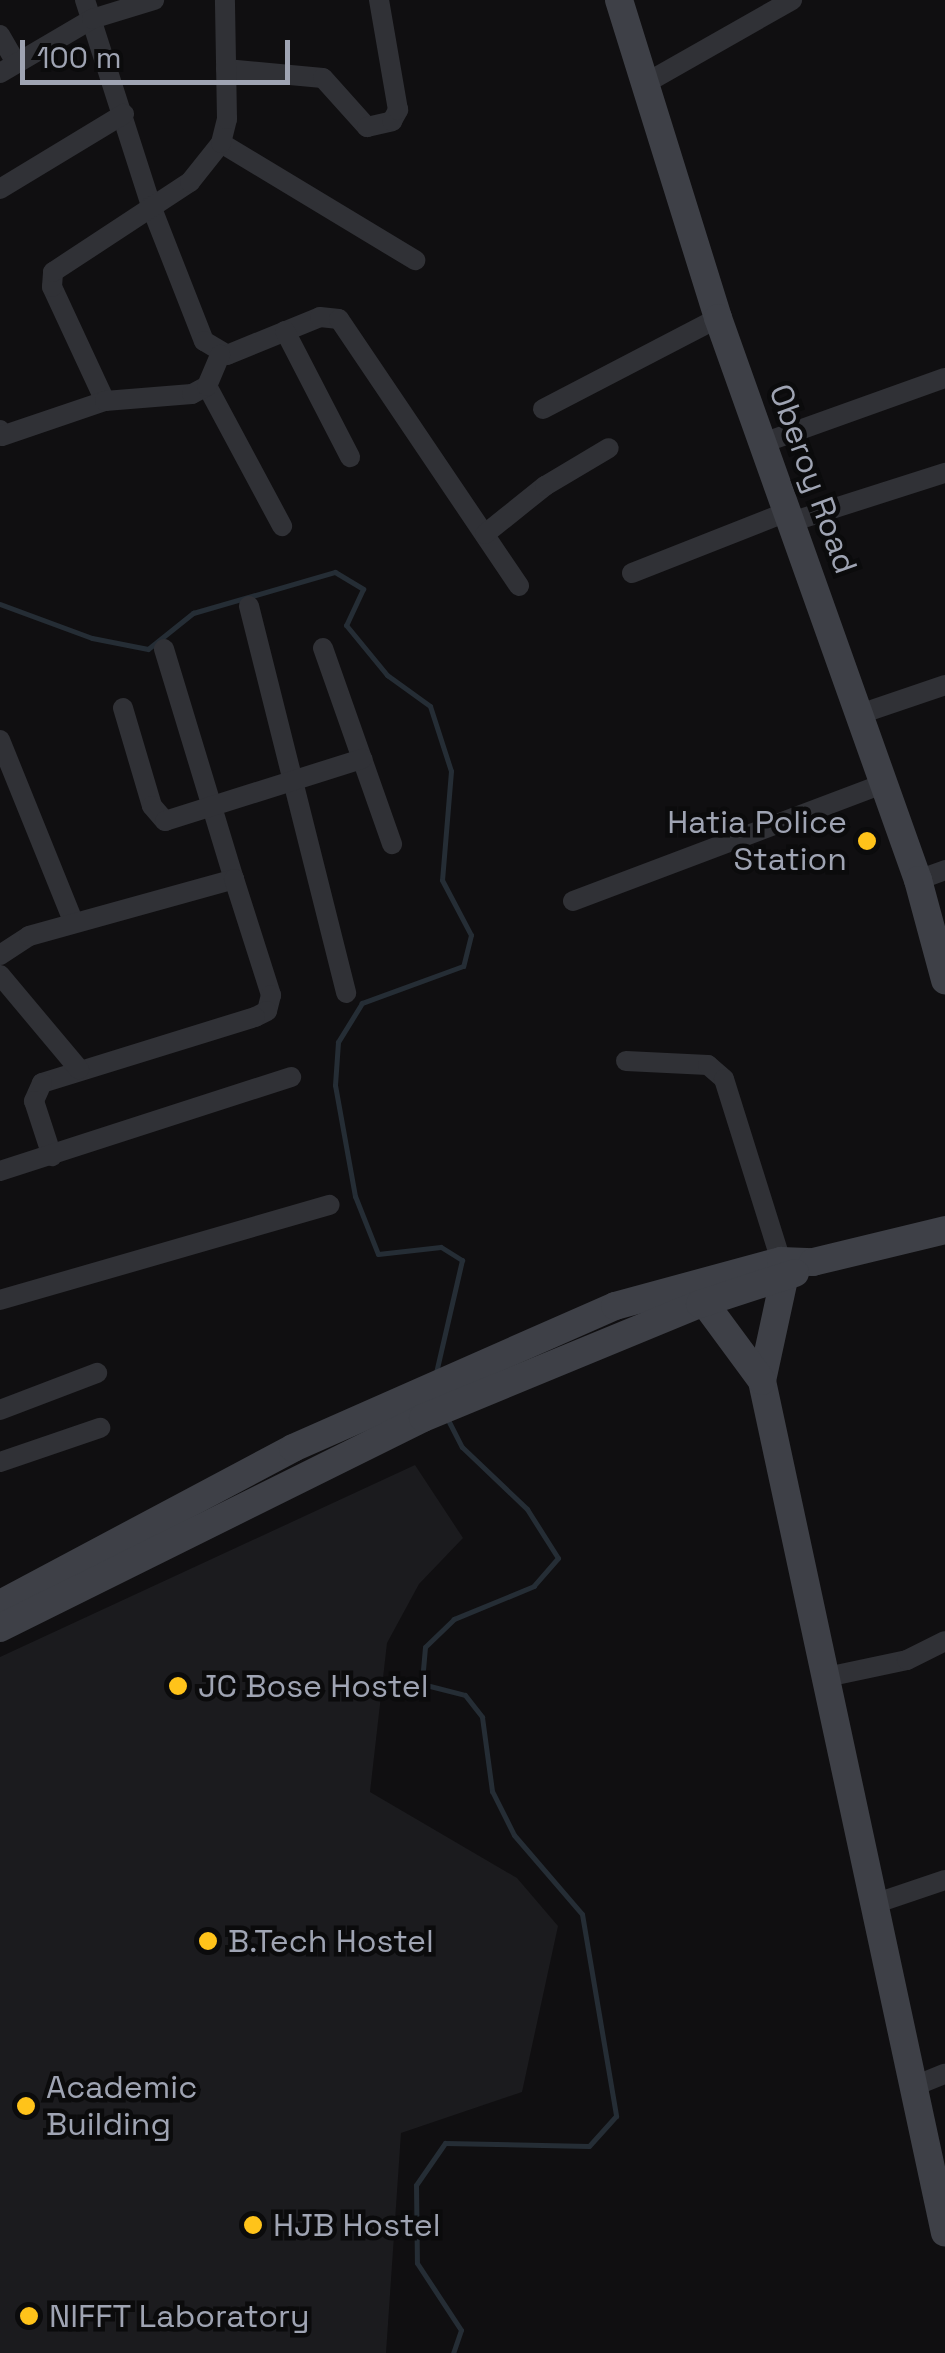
<!DOCTYPE html>
<style>
body{margin:0}
#map{position:relative;width:945px;height:2353px;overflow:hidden;background:#100f11;font-family:"Space Grotesk",sans-serif}
div>[style]{position:absolute}
.built>*{inset:0;background:#1b1b1e}
.stream>*{height:5px;margin:-2.5px;padding:0 2.5px;transform-origin:2.5px;border-radius:2.5px;background:#252d35}
.street>*{height:20px;margin:-10px;padding:0 10px;transform-origin:10px;border-radius:10px;background:#303136}
.secondary>*{height:28px;margin:-14px;padding:0 14px;transform-origin:14px;border-radius:14px;background:#3e4047}
.dots>*{width:28px;height:28px;translate:-50% -50%;box-sizing:border-box;border:5px solid #0b0b0c;border-radius:50%}
span{translate:-50% -50%;white-space:nowrap;text-align:center;line-height:1.15;-webkit-text-stroke:9px #0b0b0c;paint-order:stroke}
.street-label{font-size:32px;color:#9fa4b3}
.poi-label{font-size:32px;color:#9fa4b3}
.right{translate:-100% -50%;text-align:right}
.left{translate:0 -50%;text-align:left}
.scale{position:absolute;left:20px;top:40px;width:270px;height:45px;box-sizing:border-box;border:5px solid #9fa4b3;border-top:0;padding-left:12px;font-size:30px;line-height:35px;white-space:nowrap;color:#9fa4b3;-webkit-text-stroke:8px #0b0b0c;paint-order:stroke}
</style>
<div id="map">
<div class="built">
<i style="clip-path:polygon(415px 1465px,463px 1538px,419px 1584px,387px 1643px,370px 1792px,517px 1878px,558px 1926px,522px 2092px,401px 2133px,386px 2353px,0 2353px,0 1657px)"></i>
</div>
<div class="stream">
<i style="left:0;top:604px;width:98px;rotate:20.3deg"></i>
<i style="left:92px;top:638px;width:57px;rotate:11.1deg"></i>
<i style="left:148px;top:649px;width:58px;rotate:-38.7deg"></i>
<i style="left:193px;top:613px;width:148px;rotate:-16.1deg"></i>
<i style="left:335px;top:572px;width:33px;rotate:31deg"></i>
<i style="left:363px;top:589px;width:40px;rotate:115deg"></i>
<i style="left:346px;top:625px;width:65px;rotate:50.6deg"></i>
<i style="left:387px;top:675px;width:53px;rotate:35.8deg"></i>
<i style="left:430px;top:706px;width:68px;rotate:72.1deg"></i>
<i style="left:451px;top:771px;width:109px;rotate:94.7deg"></i>
<i style="left:442px;top:880px;width:62px;rotate:62.2deg"></i>
<i style="left:471px;top:935px;width:32px;rotate:104deg"></i>
<i style="left:463px;top:966px;width:108px;rotate:159.9deg"></i>
<i style="left:362px;top:1003px;width:46px;rotate:121.6deg"></i>
<i style="left:338px;top:1042px;width:43px;rotate:94deg"></i>
<i style="left:335px;top:1085px;width:113px;rotate:79.8deg"></i>
<i style="left:355px;top:1196px;width:62px;rotate:68.4deg"></i>
<i style="left:378px;top:1254px;width:63px;rotate:-6.3deg"></i>
<i style="left:441px;top:1247px;width:25px;rotate:32deg"></i>
<i style="left:462px;top:1260px;width:116px;rotate:103deg"></i>
<i style="left:446px;top:1416px;width:35px;rotate:63deg"></i>
<i style="left:462px;top:1447px;width:90px;rotate:43.6deg"></i>
<i style="left:527px;top:1509px;width:58px;rotate:57.7deg"></i>
<i style="left:558px;top:1558px;width:37px;rotate:131deg"></i>
<i style="left:534px;top:1586px;width:87px;rotate:157.6deg"></i>
<i style="left:454px;top:1619px;width:40px;rotate:136deg"></i>
<i style="left:425px;top:1647px;width:37px;rotate:95deg"></i>
<i style="left:422px;top:1684px;width:44px;rotate:14.3deg"></i>
<i style="left:465px;top:1695px;width:28px;rotate:52deg"></i>
<i style="left:482px;top:1717px;width:75px;rotate:82.3deg"></i>
<i style="left:492px;top:1791px;width:49px;rotate:63.4deg"></i>
<i style="left:514px;top:1835px;width:104px;rotate:49.3deg"></i>
<i style="left:582px;top:1914px;width:205px;rotate:80.4deg"></i>
<i style="left:616px;top:2116px;width:40px;rotate:132deg"></i>
<i style="left:589px;top:2146px;width:144px;rotate:-178.8deg"></i>
<i style="left:445px;top:2143px;width:51px;rotate:124.6deg"></i>
<i style="left:416px;top:2185px;width:78px;rotate:89.3deg"></i>
<i style="left:417px;top:2263px;width:80px;rotate:56.7deg"></i>
<i style="left:461px;top:2330px;width:24px;rotate:109deg"></i>
</div>
<div class="street">
<i style="left:85px;top:0;width:216px;rotate:72.2deg"></i>
<i style="left:151px;top:206px;width:145px;rotate:68.6deg"></i>
<i style="left:204px;top:341px;width:27px;rotate:31deg"></i>
<i style="left:227px;top:355px;width:100px;rotate:-22.2deg"></i>
<i style="left:320px;top:317px;width:19px;rotate:6deg"></i>
<i style="left:339px;top:319px;width:322px;rotate:56deg"></i>
<i style="left:0;top:35px;width:32px;rotate:60deg"></i>
<i style="left:226px;top:69px;width:97px;rotate:5.3deg"></i>
<i style="left:323px;top:78px;width:66px;rotate:48.1deg"></i>
<i style="left:367px;top:127px;width:26px;rotate:-13deg"></i>
<i style="left:392px;top:121px;width:13px;rotate:-61deg"></i>
<i style="left:398px;top:110px;width:112px;rotate:-99.8deg"></i>
<i style="left:0;top:73px;width:107px;rotate:-30.4deg"></i>
<i style="left:92px;top:19px;width:65px;rotate:-17deg"></i>
<i style="left:646px;top:83px;width:168px;rotate:-29.6deg"></i>
<i style="left:221px;top:143px;width:227px;rotate:31.1deg"></i>
<i style="left:0;top:189px;width:145px;rotate:-31.2deg"></i>
<i style="left:285px;top:331px;width:142px;rotate:62.7deg"></i>
<i style="left:207px;top:386px;width:159px;rotate:61.8deg"></i>
<i style="left:105px;top:401px;width:126px;rotate:-114.9deg"></i>
<i style="left:52px;top:287px;width:15px;rotate:-86deg"></i>
<i style="left:53px;top:272px;width:164px;rotate:-33.3deg"></i>
<i style="left:190px;top:182px;width:50px;rotate:-51.5deg"></i>
<i style="left:221px;top:143px;width:25px;rotate:-76deg"></i>
<i style="left:227px;top:119px;width:119px;rotate:-91deg"></i>
<i style="left:543px;top:409px;width:197px;rotate:-27.5deg"></i>
<i style="left:0;top:430px;width:6px;rotate:72deg"></i>
<i style="left:2px;top:436px;width:109px;rotate:-18.8deg"></i>
<i style="left:105px;top:401px;width:87px;rotate:-4.6deg"></i>
<i style="left:192px;top:394px;width:17px;rotate:-28deg"></i>
<i style="left:207px;top:386px;width:34px;rotate:-67deg"></i>
<i style="left:763px;top:443px;width:193px;rotate:-19.7deg"></i>
<i style="left:791px;top:522px;width:162px;rotate:-17.7deg"></i>
<i style="left:485px;top:534px;width:77px;rotate:-38.7deg"></i>
<i style="left:545px;top:486px;width:74px;rotate:-30.7deg"></i>
<i style="left:632px;top:573px;width:167px;rotate:-21.5deg"></i>
<i style="left:249px;top:606px;width:399px;rotate:75.9deg"></i>
<i style="left:323px;top:648px;width:208px;rotate:70.6deg"></i>
<i style="left:164px;top:649px;width:240px;rotate:73.1deg"></i>
<i style="left:123px;top:708px;width:102px;rotate:73.5deg"></i>
<i style="left:152px;top:806px;width:20px;rotate:49deg"></i>
<i style="left:165px;top:821px;width:207px;rotate:-17.5deg"></i>
<i style="left:860px;top:714px;width:90px;rotate:-18.8deg"></i>
<i style="left:0;top:740px;width:197px;rotate:68deg"></i>
<i style="left:918px;top:880px;width:29px;rotate:-20deg"></i>
<i style="left:573px;top:901px;width:331px;rotate:-20.7deg"></i>
<i style="left:0;top:955px;width:35px;rotate:-33deg"></i>
<i style="left:29px;top:936px;width:213px;rotate:-15.5deg"></i>
<i style="left:234px;top:879px;width:122px;rotate:72.3deg"></i>
<i style="left:271px;top:995px;width:16px;rotate:104deg"></i>
<i style="left:267px;top:1011px;width:13px;rotate:153deg"></i>
<i style="left:255px;top:1017px;width:223px;rotate:162.8deg"></i>
<i style="left:42px;top:1083px;width:20px;rotate:114deg"></i>
<i style="left:34px;top:1101px;width:58px;rotate:71.9deg"></i>
<i style="left:0;top:975px;width:123px;rotate:50deg"></i>
<i style="left:626px;top:1061px;width:82px;rotate:2.8deg"></i>
<i style="left:708px;top:1065px;width:21px;rotate:41deg"></i>
<i style="left:724px;top:1079px;width:191px;rotate:72.6deg"></i>
<i style="left:0;top:1171px;width:306px;rotate:-17.9deg"></i>
<i style="left:0;top:1300px;width:343px;rotate:-16.1deg"></i>
<i style="left:0;top:1410px;width:104px;rotate:-20.9deg"></i>
<i style="left:0;top:1462px;width:106px;rotate:-18.8deg"></i>
<i style="left:822px;top:1678px;width:87px;rotate:-12deg"></i>
<i style="left:907px;top:1660px;width:42px;rotate:-26.6deg"></i>
<i style="left:871px;top:1905px;width:78px;rotate:-18.7deg"></i>
<i style="left:912px;top:2087px;width:35px;rotate:-22deg"></i>
</div>
<div class="secondary">
<i style="left:619px;top:0;width:333px;rotate:72.7deg"></i>
<i style="left:718px;top:318px;width:597px;rotate:70.41deg"></i>
<i style="left:918px;top:880px;width:104px;rotate:74.9deg"></i>
<i style="left:781px;top:1261px;width:18px;rotate:81deg"></i>
<i style="left:784px;top:1279px;width:104px;rotate:102.2deg"></i>
<i style="left:762px;top:1381px;width:871px;rotate:77.88deg"></i>
<i style="left:695px;top:1290px;width:113px;rotate:53.6deg"></i>
<i style="left:0;top:1604px;width:332px;rotate:-28deg"></i>
<i style="left:293px;top:1448px;width:352px;rotate:-23.8deg"></i>
<i style="left:615px;top:1306px;width:172px;rotate:-15.2deg"></i>
<i style="left:781px;top:1261px;width:32px;rotate:2deg"></i>
<i style="left:813px;top:1262px;width:136px;rotate:-13.6deg"></i>
<i style="left:0;top:1628px;width:472px;rotate:-26.4deg"></i>
<i style="left:423px;top:1418px;width:300px;rotate:-22.4deg"></i>
<i style="left:700px;top:1304px;width:100px;rotate:-18.1deg"></i>
</div>
<div class="dots">
<i style="left:867px;top:841px;background:#ffc31a"></i>
<i style="left:178px;top:1686px;background:#ffc31a"></i>
<i style="left:208px;top:1941px;background:#ffc31a"></i>
<i style="left:26px;top:2106px;background:#ffc31a"></i>
<i style="left:253px;top:2225px;background:#ffc31a"></i>
<i style="left:29px;top:2316px;background:#ffc31a"></i>
</div>
<div class="street-label">
<span style="left:813px;top:479px;rotate:70deg">Oberoy Road</span>
</div>
<div class="poi-label">
<span class="right" style="left:847px;top:841px">Hatia Police<br>Station</span>
<span class="left" style="left:198px;top:1686px">JC Bose Hostel</span>
<span class="left" style="left:228px;top:1941px">B.Tech Hostel</span>
<span class="left" style="left:46px;top:2106px">Academic<br>Building</span>
<span class="left" style="left:273px;top:2225px">HJB Hostel</span>
<span class="left" style="left:49px;top:2316px">NIFFT Laboratory</span>
</div>
<div class="scale">100 m</div>
</div>
